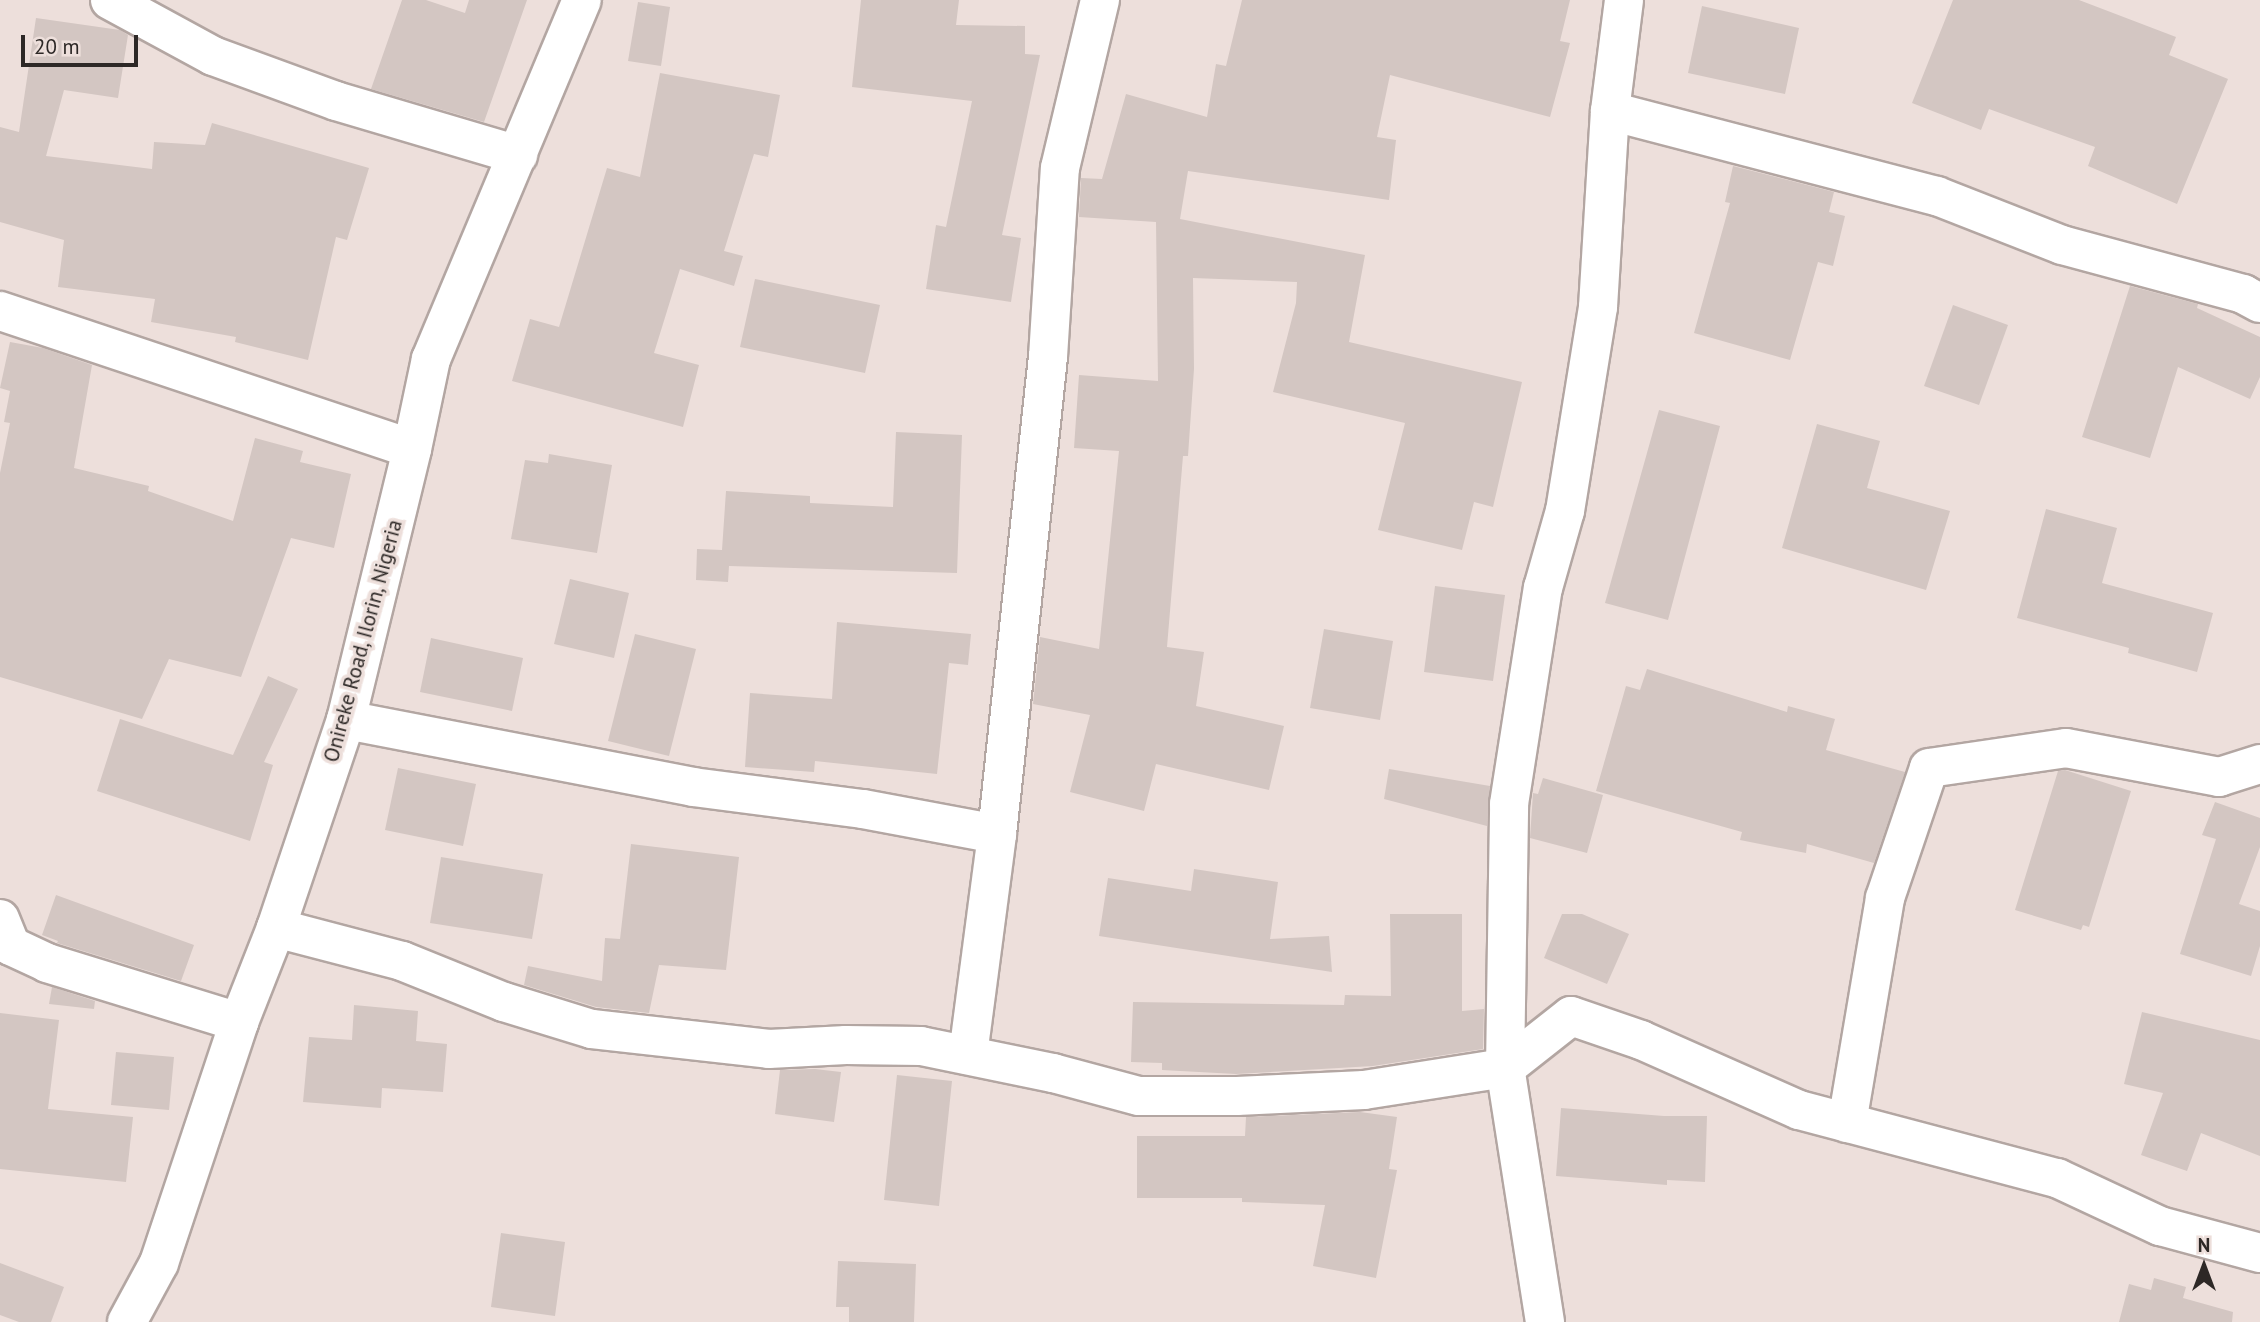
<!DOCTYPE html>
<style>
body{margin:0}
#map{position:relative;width:2260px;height:1322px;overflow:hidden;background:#eddfdb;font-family:"PT Sans",sans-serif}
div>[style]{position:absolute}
.building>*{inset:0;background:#d3c6c2}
.roads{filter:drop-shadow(2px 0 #b3a6a2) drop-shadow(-2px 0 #b3a6a2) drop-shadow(0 2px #b3a6a2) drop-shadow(0 -2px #b3a6a2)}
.minor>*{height:38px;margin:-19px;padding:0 19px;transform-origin:19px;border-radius:19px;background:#fff}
span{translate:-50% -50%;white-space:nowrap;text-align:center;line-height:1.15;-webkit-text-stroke:7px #eddfdb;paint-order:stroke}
.street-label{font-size:21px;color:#2d2826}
.north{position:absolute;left:2169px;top:1231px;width:70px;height:70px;-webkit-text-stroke:5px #eddfdb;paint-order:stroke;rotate:0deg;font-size:19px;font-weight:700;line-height:28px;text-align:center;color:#2d2826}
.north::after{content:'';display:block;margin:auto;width:24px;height:32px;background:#2d2826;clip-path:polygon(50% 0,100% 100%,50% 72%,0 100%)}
.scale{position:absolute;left:21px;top:35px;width:117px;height:32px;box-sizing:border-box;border:4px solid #2d2826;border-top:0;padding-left:9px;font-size:21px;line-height:24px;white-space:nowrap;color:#2d2826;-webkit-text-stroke:5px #eddfdb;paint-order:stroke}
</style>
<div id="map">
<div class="building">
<i style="clip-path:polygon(402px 0,426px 0,465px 13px,469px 0,527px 0,484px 122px,371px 89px)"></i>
<i style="clip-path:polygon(861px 0,959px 0,956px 25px,1025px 26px,1025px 54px,1040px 55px,1002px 235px,1021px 238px,1011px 302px,926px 289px,936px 225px,946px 227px,972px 101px,852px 87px)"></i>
<i style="clip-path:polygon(1242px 0,1570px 0,1560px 41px,1570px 43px,1550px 117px,1390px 75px,1377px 137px,1396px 140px,1389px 200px,1188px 171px,1180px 219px,1365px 255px,1349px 342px,1522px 382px,1493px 507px,1474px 502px,1462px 550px,1378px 530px,1405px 423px,1273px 392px,1296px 303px,1297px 282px,1193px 278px,1194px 369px,1188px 456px,1183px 456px,1167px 647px,1204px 652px,1196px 706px,1284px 726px,1269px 790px,1156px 764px,1144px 811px,1070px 792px,1090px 715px,1033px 704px,1040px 637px,1099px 649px,1119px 451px,1074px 448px,1079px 375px,1158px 381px,1156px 222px,1079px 217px,1081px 178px,1102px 179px,1126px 94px,1207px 117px,1216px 64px,1226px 66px)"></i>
<i style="clip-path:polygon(1953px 0,2079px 0,2176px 37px,2169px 55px,2228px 79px,2177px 204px,2088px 166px,2095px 147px,1989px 109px,1981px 130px,1912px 103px)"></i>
<i style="clip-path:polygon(638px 2px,670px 7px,661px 66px,628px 61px)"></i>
<i style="clip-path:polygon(1702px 6px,1799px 28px,1785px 94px,1688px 73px)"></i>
<i style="clip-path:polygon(36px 18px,120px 30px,128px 35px,118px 98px,64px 90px,46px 156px,152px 169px,154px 142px,205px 145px,212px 123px,369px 168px,347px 240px,336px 237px,308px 360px,235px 342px,236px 337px,151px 322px,155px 299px,58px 287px,64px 240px,0 222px,0 127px,19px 132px)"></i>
<i style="clip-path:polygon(660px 73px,780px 95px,768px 157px,754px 154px,724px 251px,743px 256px,734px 286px,680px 269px,654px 353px,699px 365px,683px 427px,512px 381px,530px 319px,559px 327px,607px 168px,640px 177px)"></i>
<i style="clip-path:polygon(1733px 166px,1834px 192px,1829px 212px,1845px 216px,1833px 266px,1818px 262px,1790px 360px,1694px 333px,1730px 203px,1725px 202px)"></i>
<i style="clip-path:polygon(755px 279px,880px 305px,865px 373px,740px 347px)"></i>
<i style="clip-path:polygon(2130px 286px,2198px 304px,2197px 308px,2260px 337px,2260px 377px,2250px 399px,2178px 367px,2150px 458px,2082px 437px)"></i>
<i style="clip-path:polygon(1953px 305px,2008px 325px,1979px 405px,1924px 386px)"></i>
<i style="clip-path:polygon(10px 342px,43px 348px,92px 365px,74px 468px,149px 486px,148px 491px,233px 521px,255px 438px,303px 451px,300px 462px,351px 474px,334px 548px,291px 538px,241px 677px,169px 659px,142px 719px,0 677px,0 473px,10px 423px,4px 422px,10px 391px,0 388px)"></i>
<i style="clip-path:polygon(1659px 410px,1720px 426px,1668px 620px,1605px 603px)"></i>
<i style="clip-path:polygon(1817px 424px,1880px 441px,1867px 488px,1950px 511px,1926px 590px,1782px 548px)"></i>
<i style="clip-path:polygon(896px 432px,962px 435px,957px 573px,729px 566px,728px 582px,696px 580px,697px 549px,722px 550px,726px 491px,810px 496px,810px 503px,893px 507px)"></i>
<i style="clip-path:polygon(549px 454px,612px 465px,597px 553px,511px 539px,525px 460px,548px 463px)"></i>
<i style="clip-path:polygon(2046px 509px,2117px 528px,2102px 583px,2213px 613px,2197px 672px,2128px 653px,2129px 648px,2017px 618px)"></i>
<i style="clip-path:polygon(570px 579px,629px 593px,614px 658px,554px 644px)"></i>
<i style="clip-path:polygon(1435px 586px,1505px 595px,1493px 681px,1424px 672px)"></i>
<i style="clip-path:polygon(837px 622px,971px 634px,968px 665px,949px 663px,937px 774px,815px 761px,814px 772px,745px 767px,750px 693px,832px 699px)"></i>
<i style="clip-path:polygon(1324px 629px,1393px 641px,1380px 720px,1310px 708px)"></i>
<i style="clip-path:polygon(635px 634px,696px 649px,669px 756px,608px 741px)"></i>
<i style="clip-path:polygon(431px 638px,523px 658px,512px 711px,420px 692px)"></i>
<i style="clip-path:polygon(1647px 669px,1787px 712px,1788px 706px,1835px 719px,1826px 750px,1905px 772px,1874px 863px,1807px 844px,1806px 853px,1740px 840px,1742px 832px,1596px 791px,1626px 686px,1640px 690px)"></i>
<i style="clip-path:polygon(268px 676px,298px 689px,264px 762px,273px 765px,250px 841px,97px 791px,120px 719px,233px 755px)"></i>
<i style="clip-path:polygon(398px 768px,476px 784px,463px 846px,385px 830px)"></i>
<i style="clip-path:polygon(1389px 769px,1490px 786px,1487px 826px,1384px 799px)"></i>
<i style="clip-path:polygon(2065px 770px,2131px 791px,2089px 927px,2083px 925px,2081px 930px,2015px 910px,2058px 771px)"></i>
<i style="clip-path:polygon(1543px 778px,1603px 795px,1587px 853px,1530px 838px,1533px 793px,1538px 794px)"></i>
<i style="clip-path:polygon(2215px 802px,2260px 818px,2260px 847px,2239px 904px,2260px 911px,2260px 946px,2251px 976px,2180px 954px,2216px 839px,2202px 835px)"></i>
<i style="clip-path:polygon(631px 844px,739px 857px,726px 970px,659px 965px,649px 1013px,596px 1007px,524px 985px,528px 966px,602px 981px,605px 938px,620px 939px)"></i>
<i style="clip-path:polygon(441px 857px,543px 874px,532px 939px,430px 923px)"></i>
<i style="clip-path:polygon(1194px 869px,1278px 882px,1270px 939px,1329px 936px,1332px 972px,1099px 936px,1108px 878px,1191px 891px)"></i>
<i style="clip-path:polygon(56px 895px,194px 945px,181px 981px,57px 943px,58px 941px,42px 935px)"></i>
<i style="clip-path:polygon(1390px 914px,1462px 914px,1462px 1011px,1484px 1009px,1483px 1049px,1373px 1066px,1236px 1074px,1162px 1070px,1162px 1063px,1131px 1062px,1133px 1002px,1344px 1005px,1345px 995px,1391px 996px)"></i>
<i style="clip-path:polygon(1562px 914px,1582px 914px,1629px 934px,1607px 984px,1544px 958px)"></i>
<i style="clip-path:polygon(52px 987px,95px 1001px,94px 1009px,49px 1004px)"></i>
<i style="clip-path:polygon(354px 1005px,418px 1011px,416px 1041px,447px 1044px,443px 1092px,382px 1088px,381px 1108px,303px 1102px,309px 1037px,352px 1040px)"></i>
<i style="clip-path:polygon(2142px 1012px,2260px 1040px,2260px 1156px,2201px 1133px,2187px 1171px,2141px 1155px,2163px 1093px,2124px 1084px)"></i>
<i style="clip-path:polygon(0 1013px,59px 1020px,48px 1109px,133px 1117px,126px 1182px,0 1169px)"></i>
<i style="clip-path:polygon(116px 1052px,174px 1057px,169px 1110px,111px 1105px)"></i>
<i style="clip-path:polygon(815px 1069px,841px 1072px,834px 1122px,775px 1114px,780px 1070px)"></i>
<i style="clip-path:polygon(897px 1075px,952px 1081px,939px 1206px,884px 1200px)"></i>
<i style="clip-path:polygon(1561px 1108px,1664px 1116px,1707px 1116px,1705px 1182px,1667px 1180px,1667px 1185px,1556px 1176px)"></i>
<i style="clip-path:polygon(1360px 1112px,1397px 1117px,1389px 1169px,1397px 1170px,1376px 1278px,1313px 1266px,1325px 1205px,1242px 1202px,1242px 1198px,1137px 1198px,1137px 1136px,1245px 1136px,1246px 1117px)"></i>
<i style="clip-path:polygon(501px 1233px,565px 1242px,555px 1316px,491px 1307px)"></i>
<i style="clip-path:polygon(838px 1261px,916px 1264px,914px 1322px,849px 1322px,849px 1307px,836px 1307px)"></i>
<i style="clip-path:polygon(0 1263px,64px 1287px,51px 1322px,19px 1322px,0 1315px)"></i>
<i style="clip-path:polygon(2154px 1278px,2186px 1287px,2183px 1298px,2233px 1312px,2232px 1322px,2119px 1322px,2129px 1284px,2151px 1290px)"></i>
</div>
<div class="roads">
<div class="minor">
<i style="left:110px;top:0;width:117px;rotate:28.5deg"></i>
<i style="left:213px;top:56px;width:131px;rotate:20.1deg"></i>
<i style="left:336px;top:101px;width:190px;rotate:16.5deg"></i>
<i style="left:1610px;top:111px;width:338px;rotate:14.6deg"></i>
<i style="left:1937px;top:196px;width:134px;rotate:21.4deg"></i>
<i style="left:2062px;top:245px;width:188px;rotate:15.1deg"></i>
<i style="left:2243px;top:294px;width:19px;rotate:28deg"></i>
<i style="left:0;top:311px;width:434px;rotate:18.5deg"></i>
<i style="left:346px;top:720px;width:353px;rotate:10.9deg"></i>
<i style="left:693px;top:787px;width:171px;rotate:7.4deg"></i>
<i style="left:863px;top:809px;width:136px;rotate:10.6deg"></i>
<i style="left:0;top:919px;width:29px;rotate:68deg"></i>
<i style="left:11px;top:946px;width:40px;rotate:25deg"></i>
<i style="left:47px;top:963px;width:201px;rotate:17.1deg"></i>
<i style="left:276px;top:928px;width:130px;rotate:14.7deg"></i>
<i style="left:402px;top:961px;width:110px;rotate:21.9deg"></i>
<i style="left:504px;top:1002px;width:92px;rotate:17.1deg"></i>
<i style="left:592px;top:1029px;width:178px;rotate:6.4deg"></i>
<i style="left:769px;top:1049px;width:77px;rotate:-3deg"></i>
<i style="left:846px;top:1045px;width:75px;rotate:0.8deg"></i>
<i style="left:921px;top:1046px;width:135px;rotate:11.6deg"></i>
<i style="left:1053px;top:1073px;width:89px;rotate:15deg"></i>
<i style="left:1139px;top:1096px;width:98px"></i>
<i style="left:1237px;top:1096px;width:127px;rotate:-2.7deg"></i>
<i style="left:1364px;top:1090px;width:143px;rotate:-8.9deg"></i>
<i style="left:1505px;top:1068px;width:84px;rotate:-38.2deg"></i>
<i style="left:1571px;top:1016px;width:74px;rotate:18.9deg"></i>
<i style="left:1641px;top:1040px;width:173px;rotate:23.9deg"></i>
<i style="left:1799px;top:1110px;width:267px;rotate:14.8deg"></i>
<i style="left:2057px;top:1178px;width:114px;rotate:25deg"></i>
<i style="left:2160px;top:1226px;width:104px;rotate:15.1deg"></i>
<i style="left:968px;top:1055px;width:223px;rotate:-82.5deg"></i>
<i style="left:997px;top:834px;width:480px;rotate:-83.9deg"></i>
<i style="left:1048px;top:357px;width:189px;rotate:-86.4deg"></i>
<i style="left:1060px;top:168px;width:173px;rotate:-76.6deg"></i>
<i style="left:1847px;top:1123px;width:228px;rotate:-80.4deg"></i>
<i style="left:1885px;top:898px;width:137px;rotate:-71.3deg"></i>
<i style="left:1929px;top:768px;width:138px;rotate:-8.3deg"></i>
<i style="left:2066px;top:748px;width:156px;rotate:10.7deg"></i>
<i style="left:2219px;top:777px;width:43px;rotate:-17.6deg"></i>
<i style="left:127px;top:1322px;width:67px;rotate:-61.5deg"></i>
<i style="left:159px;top:1263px;width:254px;rotate:-71.6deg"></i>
<i style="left:239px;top:1022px;width:101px;rotate:-68.5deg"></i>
<i style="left:276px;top:928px;width:219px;rotate:-71.4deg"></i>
<i style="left:346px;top:720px;width:279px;rotate:-76.3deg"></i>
<i style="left:412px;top:449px;width:92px;rotate:-78.1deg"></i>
<i style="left:431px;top:359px;width:389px;rotate:-67.2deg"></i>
<i style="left:1545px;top:1322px;width:257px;rotate:-98.9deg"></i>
<i style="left:1505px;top:1068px;width:264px;rotate:-89.1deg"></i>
<i style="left:1509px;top:804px;width:219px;rotate:-81.1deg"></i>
<i style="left:1543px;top:588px;width:80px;rotate:-74.1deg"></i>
<i style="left:1565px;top:511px;width:207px;rotate:-80.8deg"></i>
<i style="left:1598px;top:307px;width:196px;rotate:-86.5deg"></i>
<i style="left:1610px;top:111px;width:112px;rotate:-82.8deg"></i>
</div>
</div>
<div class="street-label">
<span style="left:363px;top:641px;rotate:-75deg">Onireke Road, Ilorin, Nigeria</span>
</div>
<div class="north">N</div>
<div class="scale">20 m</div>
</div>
